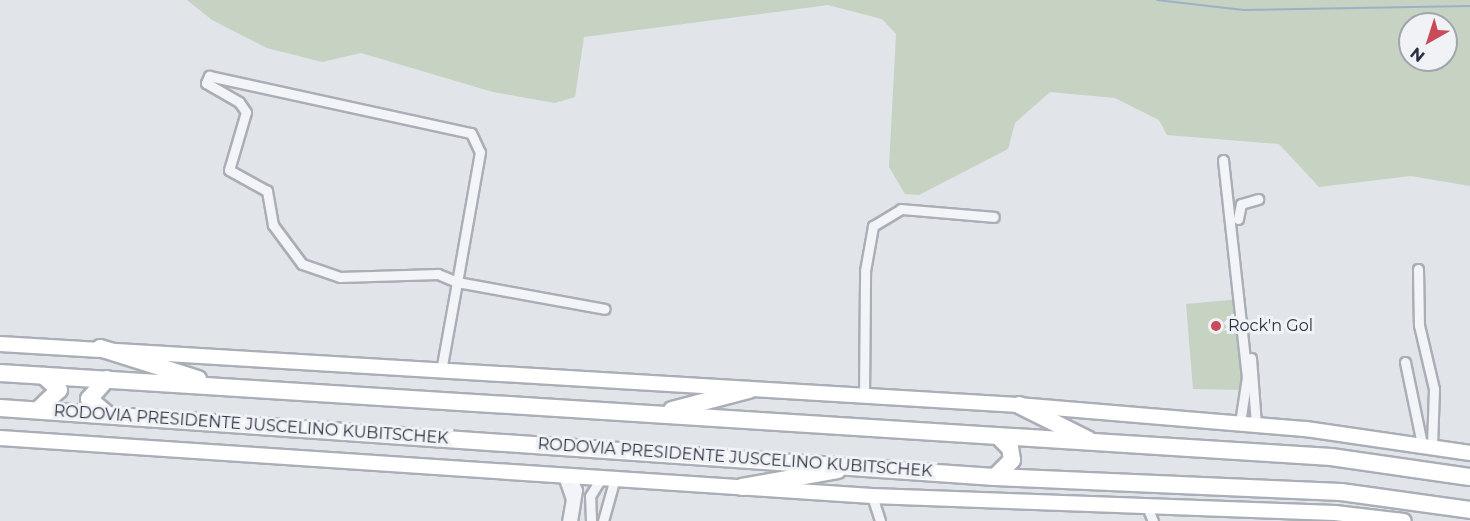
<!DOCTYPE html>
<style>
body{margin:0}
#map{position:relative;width:1470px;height:521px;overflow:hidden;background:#e1e4e9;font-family:Montserrat,sans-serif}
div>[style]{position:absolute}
.green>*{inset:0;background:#c6d2c2}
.stream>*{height:2px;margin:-1px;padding:0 1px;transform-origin:1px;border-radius:1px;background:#9db0c8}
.roads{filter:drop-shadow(2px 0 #aaaeb6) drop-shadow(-2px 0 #aaaeb6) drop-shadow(0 2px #aaaeb6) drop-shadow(0 -2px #aaaeb6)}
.street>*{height:9px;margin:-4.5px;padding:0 4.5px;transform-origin:4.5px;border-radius:4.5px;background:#f3f4f7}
.secondary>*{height:14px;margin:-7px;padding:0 7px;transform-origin:7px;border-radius:7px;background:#fff}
.highway>*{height:16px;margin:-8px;padding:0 8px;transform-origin:8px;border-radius:8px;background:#fff}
.dots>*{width:16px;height:16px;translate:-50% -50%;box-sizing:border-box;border:3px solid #f0f2f6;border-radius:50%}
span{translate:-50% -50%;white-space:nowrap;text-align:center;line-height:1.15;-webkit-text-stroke:6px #f0f2f6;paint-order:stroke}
.poi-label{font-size:16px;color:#2a3140}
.left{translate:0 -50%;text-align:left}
.street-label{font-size:16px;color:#2a3140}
.north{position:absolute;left:1398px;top:12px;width:60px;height:60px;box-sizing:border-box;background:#f0f2f6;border:2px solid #a1a5ad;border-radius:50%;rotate:219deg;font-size:16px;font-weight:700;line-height:24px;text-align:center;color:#2a3140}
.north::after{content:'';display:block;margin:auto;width:21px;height:27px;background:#c94a59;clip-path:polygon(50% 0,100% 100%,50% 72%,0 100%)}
</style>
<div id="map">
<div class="green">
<i style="clip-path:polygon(evenodd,187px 0,1470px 0,1470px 186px,1411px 176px,1319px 187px,1279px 144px,1167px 135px,1159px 120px,1115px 98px,1050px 92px,1015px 123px,1008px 149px,919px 195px,905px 194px,889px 167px,896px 34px,882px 19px,828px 5px,584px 37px,575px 97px,555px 103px,493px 92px,361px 53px,322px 62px,267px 48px,212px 20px,187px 0,1410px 24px,1446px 24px,1446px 60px,1410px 60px,1410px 24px)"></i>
<i style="clip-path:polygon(1241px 299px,1248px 390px,1193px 389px,1186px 304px)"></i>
</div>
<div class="stream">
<i style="left:1157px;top:0;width:87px;rotate:6.6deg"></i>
<i style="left:1243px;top:10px;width:227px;rotate:-1deg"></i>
</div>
<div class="roads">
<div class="street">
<i style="left:209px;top:76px;width:268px;rotate:12.3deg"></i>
<i style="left:471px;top:133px;width:21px;rotate:65deg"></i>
<i style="left:480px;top:152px;width:132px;rotate:100deg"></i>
<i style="left:457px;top:282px;width:21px;rotate:-157deg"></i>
<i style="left:438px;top:274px;width:98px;rotate:178.2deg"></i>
<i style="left:340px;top:277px;width:40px;rotate:-161.1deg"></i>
<i style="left:302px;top:264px;width:49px;rotate:-126.6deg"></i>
<i style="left:273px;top:225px;width:35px;rotate:-100deg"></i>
<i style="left:267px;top:191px;width:43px;rotate:-151.1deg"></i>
<i style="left:229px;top:170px;width:60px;rotate:-73.7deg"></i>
<i style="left:246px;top:112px;width:12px;rotate:-125deg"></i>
<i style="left:239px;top:102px;width:38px;rotate:-150deg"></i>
<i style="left:206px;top:83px;width:8px;rotate:-67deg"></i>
<i style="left:1223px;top:160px;width:218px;rotate:83.7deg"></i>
<i style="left:1247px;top:377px;width:47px;rotate:98.7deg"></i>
<i style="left:1238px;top:219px;width:15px;rotate:-79deg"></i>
<i style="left:1241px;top:204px;width:18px;rotate:-16deg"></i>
<i style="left:1418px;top:269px;width:56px;rotate:89deg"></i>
<i style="left:1419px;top:325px;width:66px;rotate:76.8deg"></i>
<i style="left:1434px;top:389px;width:57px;rotate:92deg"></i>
<i style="left:1251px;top:358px;width:67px;rotate:85.7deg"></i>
<i style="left:1405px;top:362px;width:84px;rotate:78.3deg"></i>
<i style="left:441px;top:371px;width:90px;rotate:-79.8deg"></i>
<i style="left:457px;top:282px;width:150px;rotate:10.3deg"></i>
<i style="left:864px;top:397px;width:126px;rotate:-89.5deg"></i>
<i style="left:865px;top:271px;width:46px;rotate:-79.9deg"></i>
<i style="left:873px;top:226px;width:33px;rotate:-31deg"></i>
<i style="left:901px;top:209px;width:93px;rotate:4.9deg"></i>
<i style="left:562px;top:473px;width:28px;rotate:71deg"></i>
<i style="left:571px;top:499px;width:22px;rotate:100deg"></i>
<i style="left:570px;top:474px;width:17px;rotate:66deg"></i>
<i style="left:577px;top:490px;width:31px;rotate:99deg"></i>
<i style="left:872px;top:496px;width:26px;rotate:72deg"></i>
<i style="left:1147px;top:507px;width:15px;rotate:67deg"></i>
<i style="left:591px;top:521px;width:25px;rotate:-92deg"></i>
<i style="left:590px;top:496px;width:22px;rotate:-58deg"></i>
<i style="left:603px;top:521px;width:45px;rotate:-74.4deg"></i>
</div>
<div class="secondary">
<i style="left:0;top:344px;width:1021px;rotate:3.43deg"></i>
<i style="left:1019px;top:405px;width:288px;rotate:4.8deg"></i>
<i style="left:1306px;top:429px;width:166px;rotate:8.3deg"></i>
<i style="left:0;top:438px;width:874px;rotate:3.81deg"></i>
<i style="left:872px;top:496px;width:463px;rotate:2.1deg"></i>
<i style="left:1335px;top:513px;width:69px;rotate:6.6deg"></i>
</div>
<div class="highway">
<i style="left:100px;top:348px;width:103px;rotate:17.6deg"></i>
<i style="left:0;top:373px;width:1334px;rotate:3.61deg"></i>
<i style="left:1331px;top:457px;width:140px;rotate:8.2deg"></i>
<i style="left:107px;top:379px;width:27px;rotate:132deg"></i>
<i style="left:89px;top:399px;width:25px;rotate:40deg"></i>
<i style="left:1019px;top:405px;width:78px;rotate:26.6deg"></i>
<i style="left:0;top:408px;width:997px;rotate:3.97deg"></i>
<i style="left:995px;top:477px;width:346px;rotate:2.5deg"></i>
<i style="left:1341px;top:492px;width:130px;rotate:7.9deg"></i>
<i style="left:38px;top:410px;width:29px;rotate:-44deg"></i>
<i style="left:59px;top:390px;width:21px;rotate:-137deg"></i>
<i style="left:672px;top:410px;width:80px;rotate:-14.6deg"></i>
<i style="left:995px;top:477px;width:24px;rotate:-45deg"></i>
<i style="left:1012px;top:460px;width:12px;rotate:-99deg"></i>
<i style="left:1010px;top:448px;width:17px;rotate:-135deg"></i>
<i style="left:742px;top:487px;width:97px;rotate:-10deg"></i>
</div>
</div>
<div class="dots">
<i style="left:1216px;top:326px;background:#c94a59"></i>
</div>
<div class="poi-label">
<span class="left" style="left:1228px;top:326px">Rock'n Gol</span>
</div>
<div class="street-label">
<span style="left:251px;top:425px;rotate:4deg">RODOVIA PRESIDENTE JUSCELINO KUBITSCHEK</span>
<span style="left:735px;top:458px;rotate:4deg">RODOVIA PRESIDENTE JUSCELINO KUBITSCHEK</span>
</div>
<div class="north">N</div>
</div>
